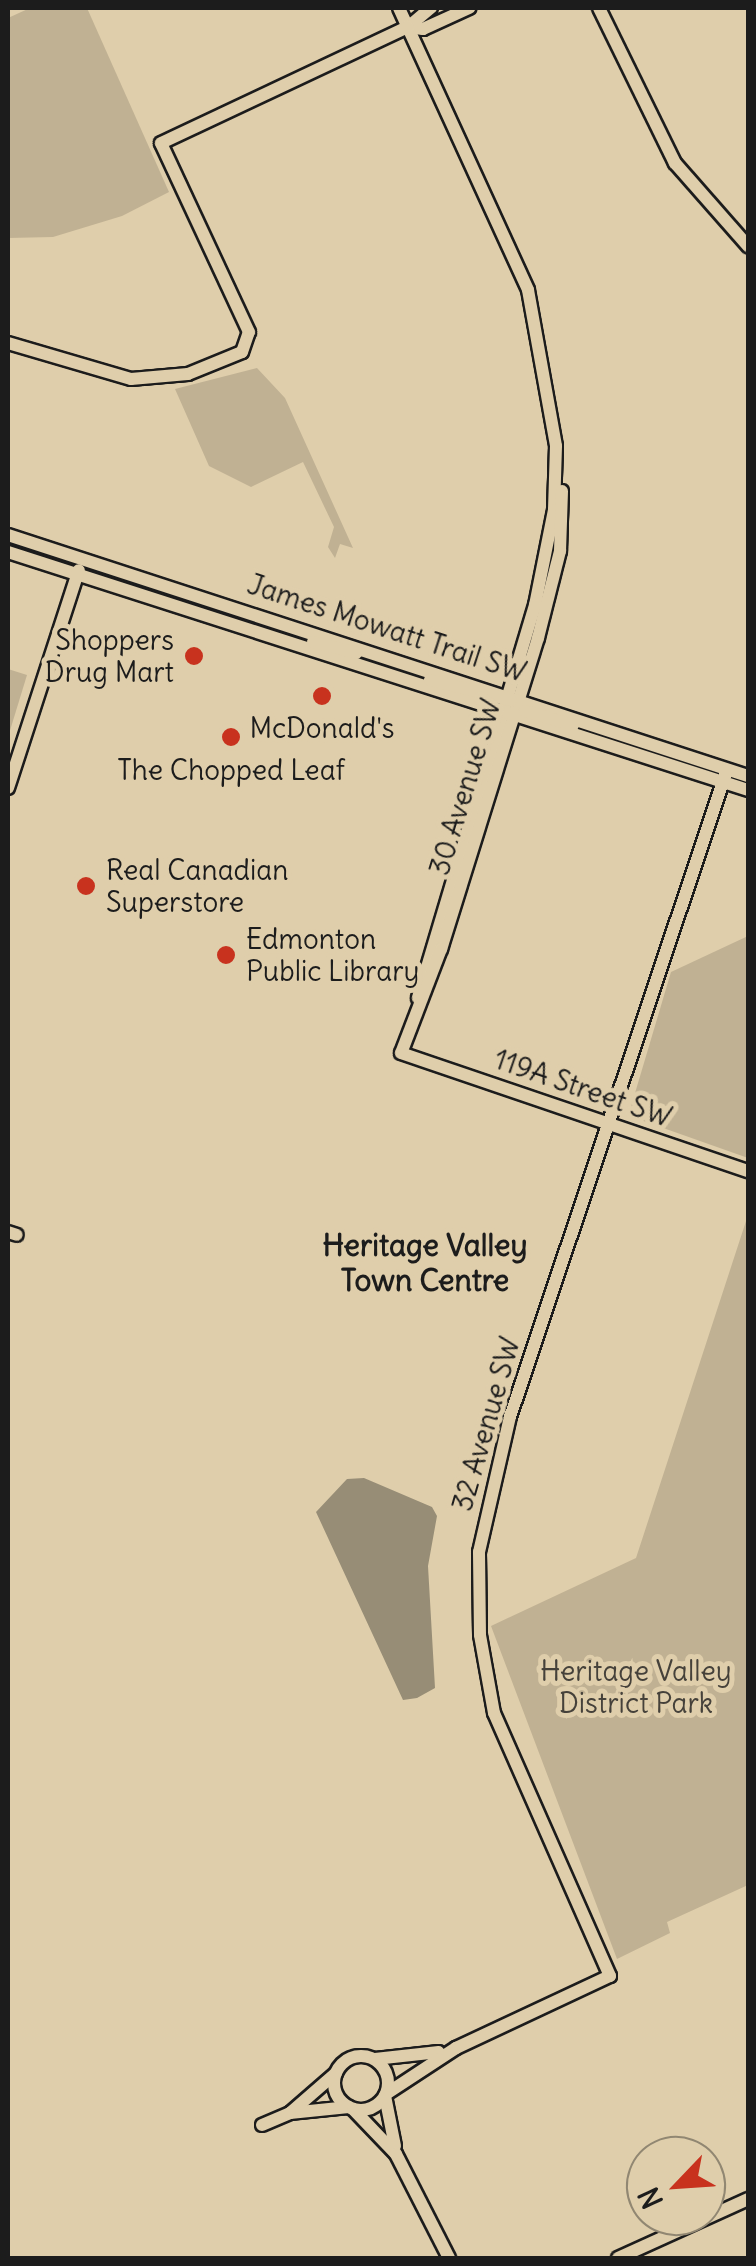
<!DOCTYPE html>
<style>
body{margin:0}
#map{position:relative;width:756px;height:2266px;overflow:hidden;background:#dfceab;font-family:Delius,sans-serif}
div>[style]{position:absolute}
.green>*{inset:0;background:#c0b193}
.water>*{inset:0;background:#978d76}
.roads{filter:drop-shadow(2px 0 #1c1c1c) drop-shadow(-2px 0 #1c1c1c) drop-shadow(0 2px #1c1c1c) drop-shadow(0 -2px #1c1c1c)}
.secondary>*{height:12px;margin:-6px;padding:0 6px;transform-origin:6px;border-radius:6px;background:#dfceab}
.secondary>.ring{margin:-6px;padding:0;box-sizing:content-box;background:none;border:12px solid #dfceab;border-radius:50%}
.dots>*{width:28px;height:28px;translate:-50% -50%;box-sizing:border-box;border:5px solid #dfceab;border-radius:50%}
span{translate:-50% -50%;white-space:nowrap;text-align:center;line-height:1.15;-webkit-text-stroke:10px #dfceab;paint-order:stroke}
.street-label{font-size:28px;color:#1c1c1c}
.poi-label{font-size:28px;color:#1c1c1c}
.right{translate:-100% -50%;text-align:right}
.left{translate:0 -50%;text-align:left}
.park-label{font-size:28px;color:#45413a}
.neighbourhood-label{font-size:30px;color:#1c1c1c;font-weight:700}
.frame{position:absolute;inset:0;border:10px solid #1c1c1c;pointer-events:none}
.north{position:absolute;left:626px;top:2136px;width:100px;height:100px;box-sizing:border-box;background:#dfceab;border:2px solid #918772;border-radius:50%;rotate:245deg;font-size:28px;font-weight:700;line-height:40px;text-align:center;color:#1c1c1c}
.north::after{content:'';display:block;margin:auto;width:35px;height:45px;background:#c8321e;clip-path:polygon(50% 0,100% 100%,50% 72%,0 100%)}
</style>
<div id="map">
<div class="green">
<i style="clip-path:polygon(30px 8px,87px 8px,169px 192px,122px 216px,53px 237px,8px 238px,8px 18px)"></i>
<i style="clip-path:polygon(257px 368px,285px 398px,353px 548px,340px 544px,335px 558px,328px 547px,334px 527px,303px 462px,251px 487px,209px 466px,175px 389px)"></i>
<i style="clip-path:polygon(8px 669px,27px 675px,8px 737px)"></i>
<i style="clip-path:polygon(748px 936px,748px 1158px,635px 1118px,630px 1110px,671px 972px)"></i>
<i style="clip-path:polygon(748px 1215px,748px 1885px,667px 1922px,670px 1933px,617px 1959px,491px 1626px,636px 1558px)"></i>
</div>
<div class="water">
<i style="clip-path:polygon(364px 1478px,432px 1507px,437px 1516px,428px 1566px,435px 1688px,417px 1698px,403px 1700px,316px 1512px,347px 1479px)"></i>
</div>
<div class="roads">
<div class="secondary">
<i style="left:399px;top:8px;width:310px;rotate:65.4deg"></i>
<i style="left:528px;top:290px;width:158px;rotate:79.8deg"></i>
<i style="left:556px;top:446px;width:64px;rotate:91.8deg"></i>
<i style="left:554px;top:510px;width:97px;rotate:101.3deg"></i>
<i style="left:535px;top:605px;width:410px;rotate:106.6deg"></i>
<i style="left:599px;top:8px;width:173px;rotate:63.9deg"></i>
<i style="left:675px;top:163px;width:111px;rotate:48.7deg"></i>
<i style="left:408px;top:27px;width:15px;rotate:8deg"></i>
<i style="left:423px;top:29px;width:51px;rotate:-24.5deg"></i>
<i style="left:408px;top:27px;width:30px;rotate:-40deg"></i>
<i style="left:8px;top:343px;width:128px;rotate:16.3deg"></i>
<i style="left:131px;top:379px;width:57px;rotate:-5deg"></i>
<i style="left:188px;top:374px;width:58px;rotate:-22.2deg"></i>
<i style="left:242px;top:352px;width:21px;rotate:-71deg"></i>
<i style="left:249px;top:332px;width:208px;rotate:-115deg"></i>
<i style="left:161px;top:143px;width:273px;rotate:-25.2deg"></i>
<i style="left:562px;top:491px;width:60px;rotate:91.9deg"></i>
<i style="left:560px;top:551px;width:90px;rotate:104.2deg"></i>
<i style="left:538px;top:638px;width:326px;rotate:107.3deg"></i>
<i style="left:441px;top:949px;width:111px;rotate:111deg"></i>
<i style="left:401px;top:1053px;width:367px;rotate:18.8deg"></i>
<i style="left:8px;top:535px;width:778px;rotate:18.04deg"></i>
<i style="left:8px;top:552px;width:777px;rotate:17.83deg"></i>
<i style="left:313px;top:642px;width:45px;rotate:14deg"></i>
<i style="left:430px;top:680px;width:83px;rotate:13.9deg"></i>
<i style="left:525px;top:711px;width:50px;rotate:16.3deg"></i>
<i style="left:8px;top:788px;width:229px;rotate:-72deg"></i>
<i style="left:8px;top:1232px;width:9px;rotate:18deg"></i>
<i class="ring" style="left:334px;top:2056px;width:42px;height:42px"></i>
<i style="left:375px;top:2059px;width:64px;rotate:-6.2deg"></i>
<i style="left:336px;top:2073px;width:61px;rotate:139deg"></i>
<i style="left:290px;top:2113px;width:59px;rotate:-5.8deg"></i>
<i style="left:386px;top:2094px;width:84px;rotate:-33.3deg"></i>
<i style="left:456px;top:2048px;width:170px;rotate:-25.1deg"></i>
<i style="left:610px;top:1976px;width:287px;rotate:-113.8deg"></i>
<i style="left:494px;top:1713px;width:79px;rotate:-100.2deg"></i>
<i style="left:480px;top:1635px;width:83px;rotate:-90.7deg"></i>
<i style="left:479px;top:1552px;width:139px;rotate:-77.1deg"></i>
<i style="left:510px;top:1417px;width:682px;rotate:-71.46deg"></i>
<i style="left:385px;top:2096px;width:51px;rotate:78.7deg"></i>
<i style="left:353px;top:2109px;width:62px;rotate:46.3deg"></i>
<i style="left:396px;top:2154px;width:117px;rotate:63deg"></i>
<i style="left:262px;top:2125px;width:30px;rotate:-23deg"></i>
<i style="left:618px;top:2258px;width:143px;rotate:-24.4deg"></i>
</div>
</div>
<div class="dots">
<i style="left:194px;top:656px;background:#c8321e"></i>
<i style="left:322px;top:696px;background:#c8321e"></i>
<i style="left:231px;top:737px;background:#c8321e"></i>
<i style="left:86px;top:886px;background:#c8321e"></i>
<i style="left:226px;top:955px;background:#c8321e"></i>
</div>
<div class="street-label">
<span style="left:387px;top:628px;rotate:18deg">James Mowatt Trail SW</span>
<span style="left:465px;top:787px;rotate:-73deg">30 Avenue SW</span>
<span style="left:583px;top:1088px;rotate:19deg">119A Street SW</span>
<span style="left:486px;top:1424px;rotate:-74deg">32 Avenue SW</span>
</div>
<div class="poi-label">
<span class="right" style="left:174px;top:656px">Shoppers<br>Drug Mart</span>
<span style="left:322px;top:728px">McDonald's</span>
<span style="left:231px;top:770px">The Chopped Leaf</span>
<span class="left" style="left:106px;top:886px">Real Canadian<br>Superstore</span>
<span class="left" style="left:246px;top:955px">Edmonton<br>Public Library</span>
</div>
<div class="park-label">
<span style="left:636px;top:1687px">Heritage Valley<br>District Park</span>
</div>
<div class="neighbourhood-label">
<span style="left:425px;top:1262px">Heritage Valley<br>Town Centre</span>
</div>
<div class="frame"></div>
<div class="north">N</div>
</div>
